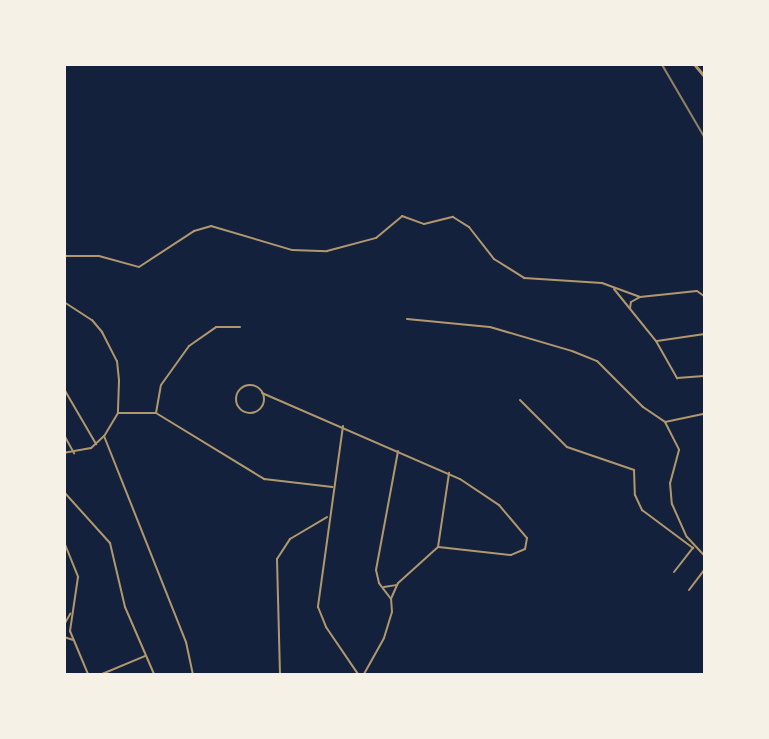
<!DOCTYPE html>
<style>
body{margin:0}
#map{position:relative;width:769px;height:739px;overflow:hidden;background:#14213d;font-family:"Golos Text",sans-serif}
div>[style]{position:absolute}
.minor>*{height:2px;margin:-1px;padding:0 1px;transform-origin:1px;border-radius:1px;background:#b1986c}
.minor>.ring{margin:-1px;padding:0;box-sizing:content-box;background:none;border:2px solid #b1986c;border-radius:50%}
.tertiary>*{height:3px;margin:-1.5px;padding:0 1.5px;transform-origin:1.5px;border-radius:1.5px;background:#b1986c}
.rail>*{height:1.5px;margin:-0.75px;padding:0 0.75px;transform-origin:0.75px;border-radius:0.75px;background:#918062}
span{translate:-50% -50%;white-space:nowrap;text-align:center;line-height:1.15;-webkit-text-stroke:4.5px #f6f1e7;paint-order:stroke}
.frame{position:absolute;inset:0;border:66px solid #f6f1e7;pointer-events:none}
</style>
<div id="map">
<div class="minor">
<i style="left:64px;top:256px;width:35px"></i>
<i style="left:99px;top:256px;width:41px;rotate:15.4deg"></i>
<i style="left:139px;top:267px;width:66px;rotate:-33.2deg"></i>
<i style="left:194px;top:231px;width:18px;rotate:-16deg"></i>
<i style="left:211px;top:226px;width:84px;rotate:16.5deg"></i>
<i style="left:292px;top:250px;width:35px;rotate:2deg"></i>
<i style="left:327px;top:251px;width:51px;rotate:-14.9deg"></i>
<i style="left:376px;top:238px;width:34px;rotate:-40deg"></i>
<i style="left:402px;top:216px;width:23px;rotate:20deg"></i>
<i style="left:424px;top:224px;width:30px;rotate:-14deg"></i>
<i style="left:453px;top:217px;width:19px;rotate:32deg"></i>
<i style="left:469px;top:227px;width:41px;rotate:52deg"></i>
<i style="left:494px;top:259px;width:36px;rotate:32deg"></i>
<i style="left:524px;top:278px;width:78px;rotate:3.7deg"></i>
<i style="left:602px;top:283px;width:40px;rotate:20.2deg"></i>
<i style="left:614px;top:289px;width:67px;rotate:51.1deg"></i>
<i style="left:656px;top:341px;width:43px;rotate:60.4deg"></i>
<i style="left:677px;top:378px;width:27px;rotate:-4deg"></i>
<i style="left:64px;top:302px;width:33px;rotate:33deg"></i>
<i style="left:92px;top:320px;width:16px;rotate:50deg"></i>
<i style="left:102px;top:332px;width:33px;rotate:63deg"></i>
<i style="left:117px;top:361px;width:20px;rotate:84deg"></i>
<i style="left:119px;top:381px;width:32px;rotate:92deg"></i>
<i style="left:118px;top:413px;width:27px;rotate:121deg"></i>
<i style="left:104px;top:436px;width:18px;rotate:137deg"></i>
<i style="left:91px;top:448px;width:27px;rotate:170deg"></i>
<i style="left:630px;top:308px;width:6px;rotate:-81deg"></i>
<i style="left:631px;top:302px;width:10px;rotate:-29deg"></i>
<i style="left:640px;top:297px;width:57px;rotate:-6deg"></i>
<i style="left:697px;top:291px;width:9px;rotate:36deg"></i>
<i style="left:407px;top:319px;width:83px;rotate:5.5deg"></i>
<i style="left:490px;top:327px;width:85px;rotate:16.3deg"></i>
<i style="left:572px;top:351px;width:27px;rotate:22deg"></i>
<i style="left:597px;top:361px;width:65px;rotate:45deg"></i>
<i style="left:643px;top:407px;width:27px;rotate:34deg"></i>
<i style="left:665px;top:422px;width:40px;rotate:-12deg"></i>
<i style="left:657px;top:341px;width:48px;rotate:-8.5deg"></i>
<i class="ring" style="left:236px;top:385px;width:26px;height:26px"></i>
<i style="left:64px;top:389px;width:64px;rotate:59.8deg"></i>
<i style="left:262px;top:393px;width:216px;rotate:23.5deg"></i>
<i style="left:460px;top:479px;width:47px;rotate:33.7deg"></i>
<i style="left:499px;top:505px;width:43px;rotate:49.7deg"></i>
<i style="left:527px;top:538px;width:11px;rotate:100deg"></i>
<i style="left:525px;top:549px;width:15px;rotate:157deg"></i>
<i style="left:511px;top:555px;width:73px;rotate:-173.7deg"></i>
<i style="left:438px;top:547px;width:54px;rotate:138deg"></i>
<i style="left:398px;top:583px;width:17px;rotate:114deg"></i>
<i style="left:520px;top:400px;width:66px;rotate:45deg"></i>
<i style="left:567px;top:447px;width:71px;rotate:18.9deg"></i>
<i style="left:634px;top:470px;width:25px;rotate:88deg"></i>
<i style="left:635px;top:495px;width:17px;rotate:65deg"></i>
<i style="left:642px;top:510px;width:64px;rotate:36.7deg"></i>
<i style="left:118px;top:413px;width:38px"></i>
<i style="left:156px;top:413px;width:127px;rotate:31.4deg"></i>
<i style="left:264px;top:479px;width:69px;rotate:6.6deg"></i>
<i style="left:156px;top:413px;width:28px;rotate:-80deg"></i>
<i style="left:161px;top:385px;width:48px;rotate:-54.3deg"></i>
<i style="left:189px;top:346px;width:33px;rotate:-35deg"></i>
<i style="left:216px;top:327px;width:24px"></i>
<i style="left:665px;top:422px;width:31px;rotate:63deg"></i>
<i style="left:679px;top:450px;width:34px;rotate:105deg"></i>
<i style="left:670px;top:483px;width:21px;rotate:85deg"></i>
<i style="left:672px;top:504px;width:36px;rotate:66deg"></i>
<i style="left:687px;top:537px;width:25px;rotate:47deg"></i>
<i style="left:343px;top:426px;width:183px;rotate:97.9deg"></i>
<i style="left:318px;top:607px;width:22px;rotate:68deg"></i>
<i style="left:326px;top:627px;width:57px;rotate:55.8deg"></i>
<i style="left:64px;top:435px;width:21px;rotate:61deg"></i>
<i style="left:104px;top:436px;width:222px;rotate:68.3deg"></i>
<i style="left:186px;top:642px;width:33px;rotate:78deg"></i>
<i style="left:64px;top:492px;width:69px;rotate:48deg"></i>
<i style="left:110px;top:543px;width:66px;rotate:76.8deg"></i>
<i style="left:125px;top:607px;width:73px;rotate:66.6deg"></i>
<i style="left:64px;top:542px;width:38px;rotate:68deg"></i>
<i style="left:78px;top:577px;width:55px;rotate:98.4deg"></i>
<i style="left:70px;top:631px;width:47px;rotate:67.3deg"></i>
<i style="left:438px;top:547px;width:75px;rotate:-81.5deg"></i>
<i style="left:674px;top:572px;width:31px;rotate:-52deg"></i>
<i style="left:384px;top:587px;width:12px;rotate:-9deg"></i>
<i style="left:689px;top:590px;width:25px;rotate:-53deg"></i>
<i style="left:64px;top:625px;width:13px;rotate:-61deg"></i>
<i style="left:64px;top:637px;width:9px;rotate:18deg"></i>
<i style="left:102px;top:674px;width:47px;rotate:-22.7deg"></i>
<i style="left:280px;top:674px;width:115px;rotate:-91.5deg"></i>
<i style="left:277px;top:559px;width:24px;rotate:-57deg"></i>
<i style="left:290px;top:539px;width:43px;rotate:-30.7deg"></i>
<i style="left:364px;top:674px;width:41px;rotate:-60.9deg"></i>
<i style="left:384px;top:638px;width:27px;rotate:-73deg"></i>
<i style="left:392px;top:612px;width:13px;rotate:-94deg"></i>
<i style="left:391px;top:599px;width:20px;rotate:-127deg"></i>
<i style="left:379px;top:583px;width:13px;rotate:-103deg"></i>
<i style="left:376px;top:570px;width:121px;rotate:-79.5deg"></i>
</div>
<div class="tertiary">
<i style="left:694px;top:64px;width:16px;rotate:50deg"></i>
</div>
<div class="rail">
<i style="left:662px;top:64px;width:83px;rotate:59.7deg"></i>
</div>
<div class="frame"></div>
</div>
